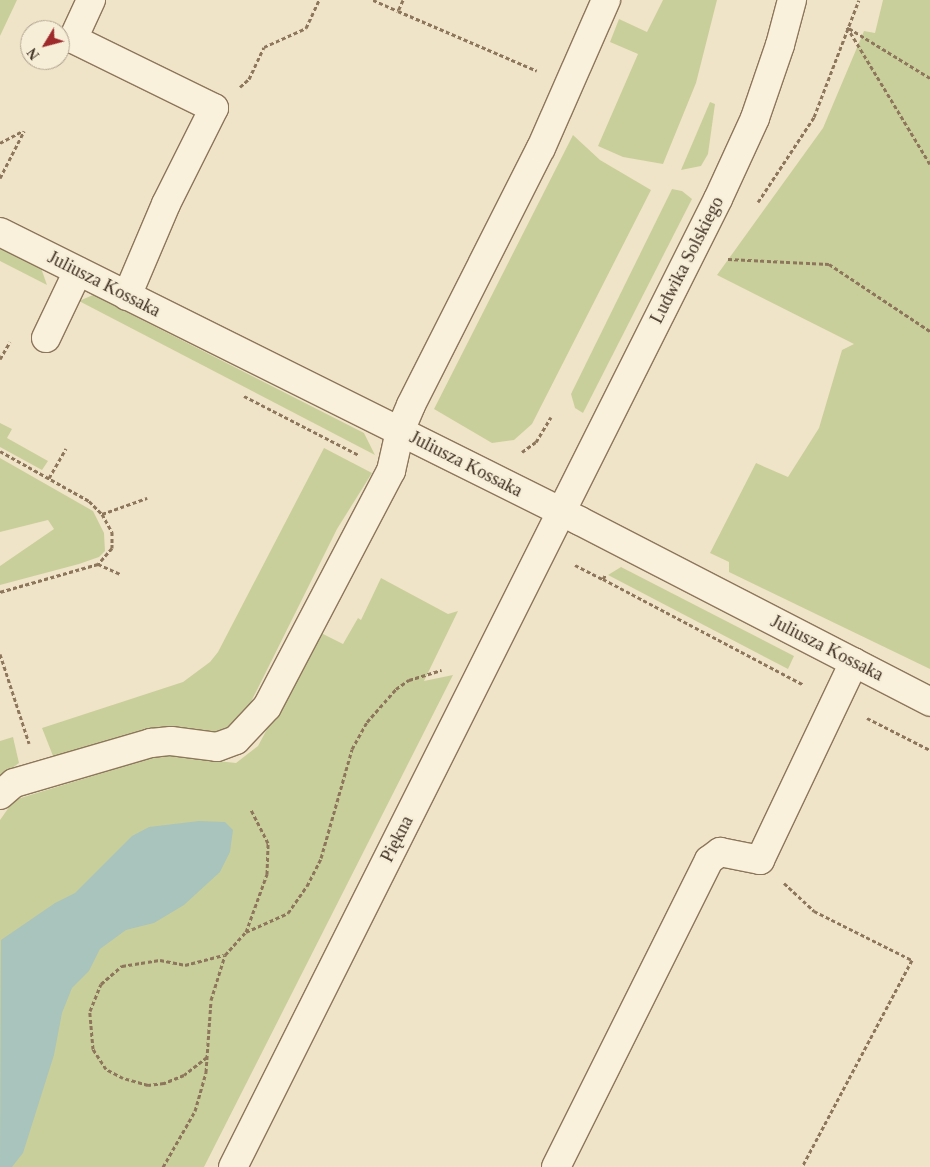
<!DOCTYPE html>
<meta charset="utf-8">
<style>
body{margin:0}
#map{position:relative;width:930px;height:1167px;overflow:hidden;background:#f0e4c8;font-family:"Times New Roman",serif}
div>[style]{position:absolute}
.green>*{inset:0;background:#c9cf9b}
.water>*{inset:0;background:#a9c4bc}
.path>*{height:3px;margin-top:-1.5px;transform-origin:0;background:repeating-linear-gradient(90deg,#8d765c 0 4px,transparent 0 6.5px)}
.roads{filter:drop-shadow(1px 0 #8d765c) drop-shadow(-1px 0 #8d765c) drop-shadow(0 1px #8d765c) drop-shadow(0 -1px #8d765c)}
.minor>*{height:28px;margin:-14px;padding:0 14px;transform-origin:14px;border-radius:14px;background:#faf1dc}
span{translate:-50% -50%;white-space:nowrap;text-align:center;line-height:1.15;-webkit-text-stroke:4.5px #f7eed8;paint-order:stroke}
.street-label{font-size:18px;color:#3d2e20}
.north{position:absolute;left:20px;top:20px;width:50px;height:50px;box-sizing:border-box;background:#f7eed8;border:1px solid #ada18e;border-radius:50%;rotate:233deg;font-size:14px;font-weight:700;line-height:20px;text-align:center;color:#3d2e20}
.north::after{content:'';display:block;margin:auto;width:18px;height:22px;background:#9e2a2b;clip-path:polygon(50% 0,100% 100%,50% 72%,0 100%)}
</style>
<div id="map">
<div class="green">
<i style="clip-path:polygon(0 0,17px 0,0 36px)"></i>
<i style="clip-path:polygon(663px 0,717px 0,696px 83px,663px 164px,623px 157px,598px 146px,638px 54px,610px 42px,619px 19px,647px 32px)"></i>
<i style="clip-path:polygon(883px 0,930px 0,930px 669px,729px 572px,729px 562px,710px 553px,756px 463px,788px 477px,819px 428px,842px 350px,854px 344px,717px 275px,823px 128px,864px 31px,875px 33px)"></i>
<i style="clip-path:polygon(710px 102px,715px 104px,708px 154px,701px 166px,681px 170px)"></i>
<i style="clip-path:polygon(573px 135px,600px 160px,651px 190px,532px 424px,514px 440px,492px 443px,434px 409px)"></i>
<i style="clip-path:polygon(672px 189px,682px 191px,692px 199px,583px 413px,575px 408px,571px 394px)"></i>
<i style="clip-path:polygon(0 248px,41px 268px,47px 285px,0 261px)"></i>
<i style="clip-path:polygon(93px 295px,364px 433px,375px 455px,79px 301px)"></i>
<i style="clip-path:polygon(0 423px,12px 429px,7px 438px,48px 461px,42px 470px,0 447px)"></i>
<i style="clip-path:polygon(324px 448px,372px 473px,337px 529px,244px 716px,233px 727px,220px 732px,159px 728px,76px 754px,53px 756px,42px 728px,183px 682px,210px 662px,218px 652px)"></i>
<i style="clip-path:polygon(0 458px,93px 511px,104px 533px,105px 551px,99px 557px,79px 564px,0 585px,0 566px,54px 529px,48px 520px,0 532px)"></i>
<i style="clip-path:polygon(621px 567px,794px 656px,788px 669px,608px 575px)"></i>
<i style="clip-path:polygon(381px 578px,448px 614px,458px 611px,424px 681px,453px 675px,204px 1167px,0 1167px,0 820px,14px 800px,161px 755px,236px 763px,258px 746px,319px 632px,343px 644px,358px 618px,361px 620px)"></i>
<i style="clip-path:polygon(13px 737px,19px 763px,0 777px,0 741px)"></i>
</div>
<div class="water">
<i style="clip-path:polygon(199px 821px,225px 822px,233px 830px,230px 852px,220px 872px,184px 905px,154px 923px,126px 930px,100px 949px,89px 971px,72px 988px,62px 1013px,54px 1055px,23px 1153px,12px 1167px,0 1167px,1px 940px,55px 903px,75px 893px,132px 836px,149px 827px)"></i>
</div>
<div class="path">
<i style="left:373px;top:0;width:27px;rotate:24deg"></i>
<i style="left:403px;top:0;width:12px;rotate:114deg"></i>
<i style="left:398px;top:11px;width:151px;rotate:23.3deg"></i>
<i style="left:930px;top:78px;width:97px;rotate:-148.4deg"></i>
<i style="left:847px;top:27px;width:160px;rotate:58.8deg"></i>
<i style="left:240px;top:87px;width:12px;rotate:-42deg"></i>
<i style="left:249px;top:79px;width:35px;rotate:-65deg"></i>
<i style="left:264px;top:47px;width:46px;rotate:-24.3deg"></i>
<i style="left:306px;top:28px;width:31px;rotate:-65deg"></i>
<i style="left:0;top:143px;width:26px;rotate:-28deg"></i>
<i style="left:0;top:178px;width:53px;rotate:-62.9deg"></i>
<i style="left:758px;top:202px;width:102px;rotate:-56.6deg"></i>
<i style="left:814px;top:117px;width:125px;rotate:-69deg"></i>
<i style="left:728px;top:259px;width:101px;rotate:2.8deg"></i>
<i style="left:829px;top:264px;width:121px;rotate:33.6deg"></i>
<i style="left:0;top:359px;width:20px;rotate:-60deg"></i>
<i style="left:244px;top:396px;width:129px;rotate:27.2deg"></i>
<i style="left:0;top:451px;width:102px;rotate:29.3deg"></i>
<i style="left:89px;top:501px;width:18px;rotate:45deg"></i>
<i style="left:102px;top:514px;width:21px;rotate:61deg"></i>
<i style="left:112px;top:532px;width:16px;rotate:90deg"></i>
<i style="left:112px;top:548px;width:21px;rotate:131deg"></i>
<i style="left:98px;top:564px;width:102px;rotate:164.1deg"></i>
<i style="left:522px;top:452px;width:17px;rotate:-36deg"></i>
<i style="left:536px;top:442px;width:29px;rotate:-59deg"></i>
<i style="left:49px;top:478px;width:34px;rotate:-60deg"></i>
<i style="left:102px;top:514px;width:48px;rotate:-19.6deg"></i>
<i style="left:98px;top:564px;width:24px;rotate:24deg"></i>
<i style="left:575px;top:565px;width:31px;rotate:27deg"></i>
<i style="left:603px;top:579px;width:6px;rotate:-59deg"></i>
<i style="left:603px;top:579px;width:227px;rotate:27.8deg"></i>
<i style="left:0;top:654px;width:94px;rotate:72deg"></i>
<i style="left:867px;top:718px;width:71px;rotate:26.9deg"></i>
<i style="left:784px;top:883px;width:41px;rotate:43deg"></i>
<i style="left:814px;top:911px;width:110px;rotate:26.6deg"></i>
<i style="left:912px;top:960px;width:234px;rotate:118deg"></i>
<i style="left:246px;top:932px;width:46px;rotate:-24.3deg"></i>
<i style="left:288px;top:913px;width:33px;rotate:-55deg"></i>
<i style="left:307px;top:886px;width:31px;rotate:-63deg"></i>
<i style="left:321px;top:858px;width:113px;rotate:-74.1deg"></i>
<i style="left:352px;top:749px;width:31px;rotate:-61deg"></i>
<i style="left:367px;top:722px;width:44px;rotate:-48.7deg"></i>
<i style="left:396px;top:689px;width:16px;rotate:-35deg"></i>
<i style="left:409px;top:680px;width:34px;rotate:-17deg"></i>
<i style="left:207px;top:1057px;width:29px;rotate:142deg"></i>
<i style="left:184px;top:1075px;width:22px;rotate:158deg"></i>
<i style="left:164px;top:1083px;width:16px;rotate:173deg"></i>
<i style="left:148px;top:1085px;width:26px;rotate:-164deg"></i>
<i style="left:123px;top:1078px;width:19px;rotate:-152deg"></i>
<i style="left:106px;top:1069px;width:24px;rotate:-123deg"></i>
<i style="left:93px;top:1049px;width:38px;rotate:-95deg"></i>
<i style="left:90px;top:1011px;width:29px;rotate:-68deg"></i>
<i style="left:101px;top:984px;width:28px;rotate:-41deg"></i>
<i style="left:122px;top:966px;width:38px;rotate:-9deg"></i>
<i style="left:160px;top:960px;width:25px;rotate:11deg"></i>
<i style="left:185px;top:965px;width:40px;rotate:-14.4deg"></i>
<i style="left:163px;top:1167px;width:64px;rotate:-60.3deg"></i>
<i style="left:195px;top:1111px;width:41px;rotate:-74.2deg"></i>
<i style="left:206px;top:1072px;width:72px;rotate:-86deg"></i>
<i style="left:211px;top:1000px;width:47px;rotate:-72.7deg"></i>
<i style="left:225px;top:955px;width:31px;rotate:-48deg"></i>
<i style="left:246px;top:932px;width:62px;rotate:-70.1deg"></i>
<i style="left:267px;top:874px;width:31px;rotate:-88deg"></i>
<i style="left:268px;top:843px;width:38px;rotate:-117deg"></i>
</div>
<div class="roads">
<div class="minor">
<i style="left:91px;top:0;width:43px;rotate:114.8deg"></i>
<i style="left:73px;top:39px;width:157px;rotate:26.1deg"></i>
<i style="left:214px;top:108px;width:107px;rotate:116.6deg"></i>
<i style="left:166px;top:204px;width:100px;rotate:113deg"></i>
<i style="left:0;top:232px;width:648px;rotate:26.49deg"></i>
<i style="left:580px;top:521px;width:394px;rotate:27.3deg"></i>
<i style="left:46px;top:338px;width:74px;rotate:-64.5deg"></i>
<i style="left:0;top:795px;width:18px;rotate:-41deg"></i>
<i style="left:14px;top:783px;width:143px;rotate:-16.3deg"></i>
<i style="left:151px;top:743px;width:20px;rotate:-6deg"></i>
<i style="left:171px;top:741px;width:46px;rotate:7.4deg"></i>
<i style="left:217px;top:747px;width:20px;rotate:-20deg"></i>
<i style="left:236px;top:740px;width:45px;rotate:-46.8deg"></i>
<i style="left:267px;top:707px;width:267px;rotate:-62.3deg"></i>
<i style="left:391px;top:471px;width:41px;rotate:-77.3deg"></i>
<i style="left:400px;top:431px;width:28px;rotate:-67deg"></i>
<i style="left:411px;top:405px;width:288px;rotate:-63.2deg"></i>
<i style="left:541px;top:148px;width:162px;rotate:-66.3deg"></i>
<i style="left:233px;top:1167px;width:1083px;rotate:-63.39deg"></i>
<i style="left:718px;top:199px;width:89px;rotate:-65.4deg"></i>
<i style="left:755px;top:118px;width:77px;rotate:-71.1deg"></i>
<i style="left:780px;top:45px;width:47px;rotate:-75.1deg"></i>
<i style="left:556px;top:1167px;width:343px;rotate:-63.5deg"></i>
<i style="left:709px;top:860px;width:14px;rotate:-36deg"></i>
<i style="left:720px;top:852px;width:41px;rotate:11.3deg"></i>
<i style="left:760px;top:860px;width:219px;rotate:-64.6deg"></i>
</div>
</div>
<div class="street-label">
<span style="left:687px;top:260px;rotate:-63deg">Ludwika Solskiego</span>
<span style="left:104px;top:284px;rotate:27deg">Juliusza Kossaka</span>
<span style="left:466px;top:464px;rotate:27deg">Juliusza Kossaka</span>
<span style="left:827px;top:648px;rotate:27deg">Juliusza Kossaka</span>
<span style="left:397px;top:839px;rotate:-63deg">Piękna</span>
</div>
<div class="north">N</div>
</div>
